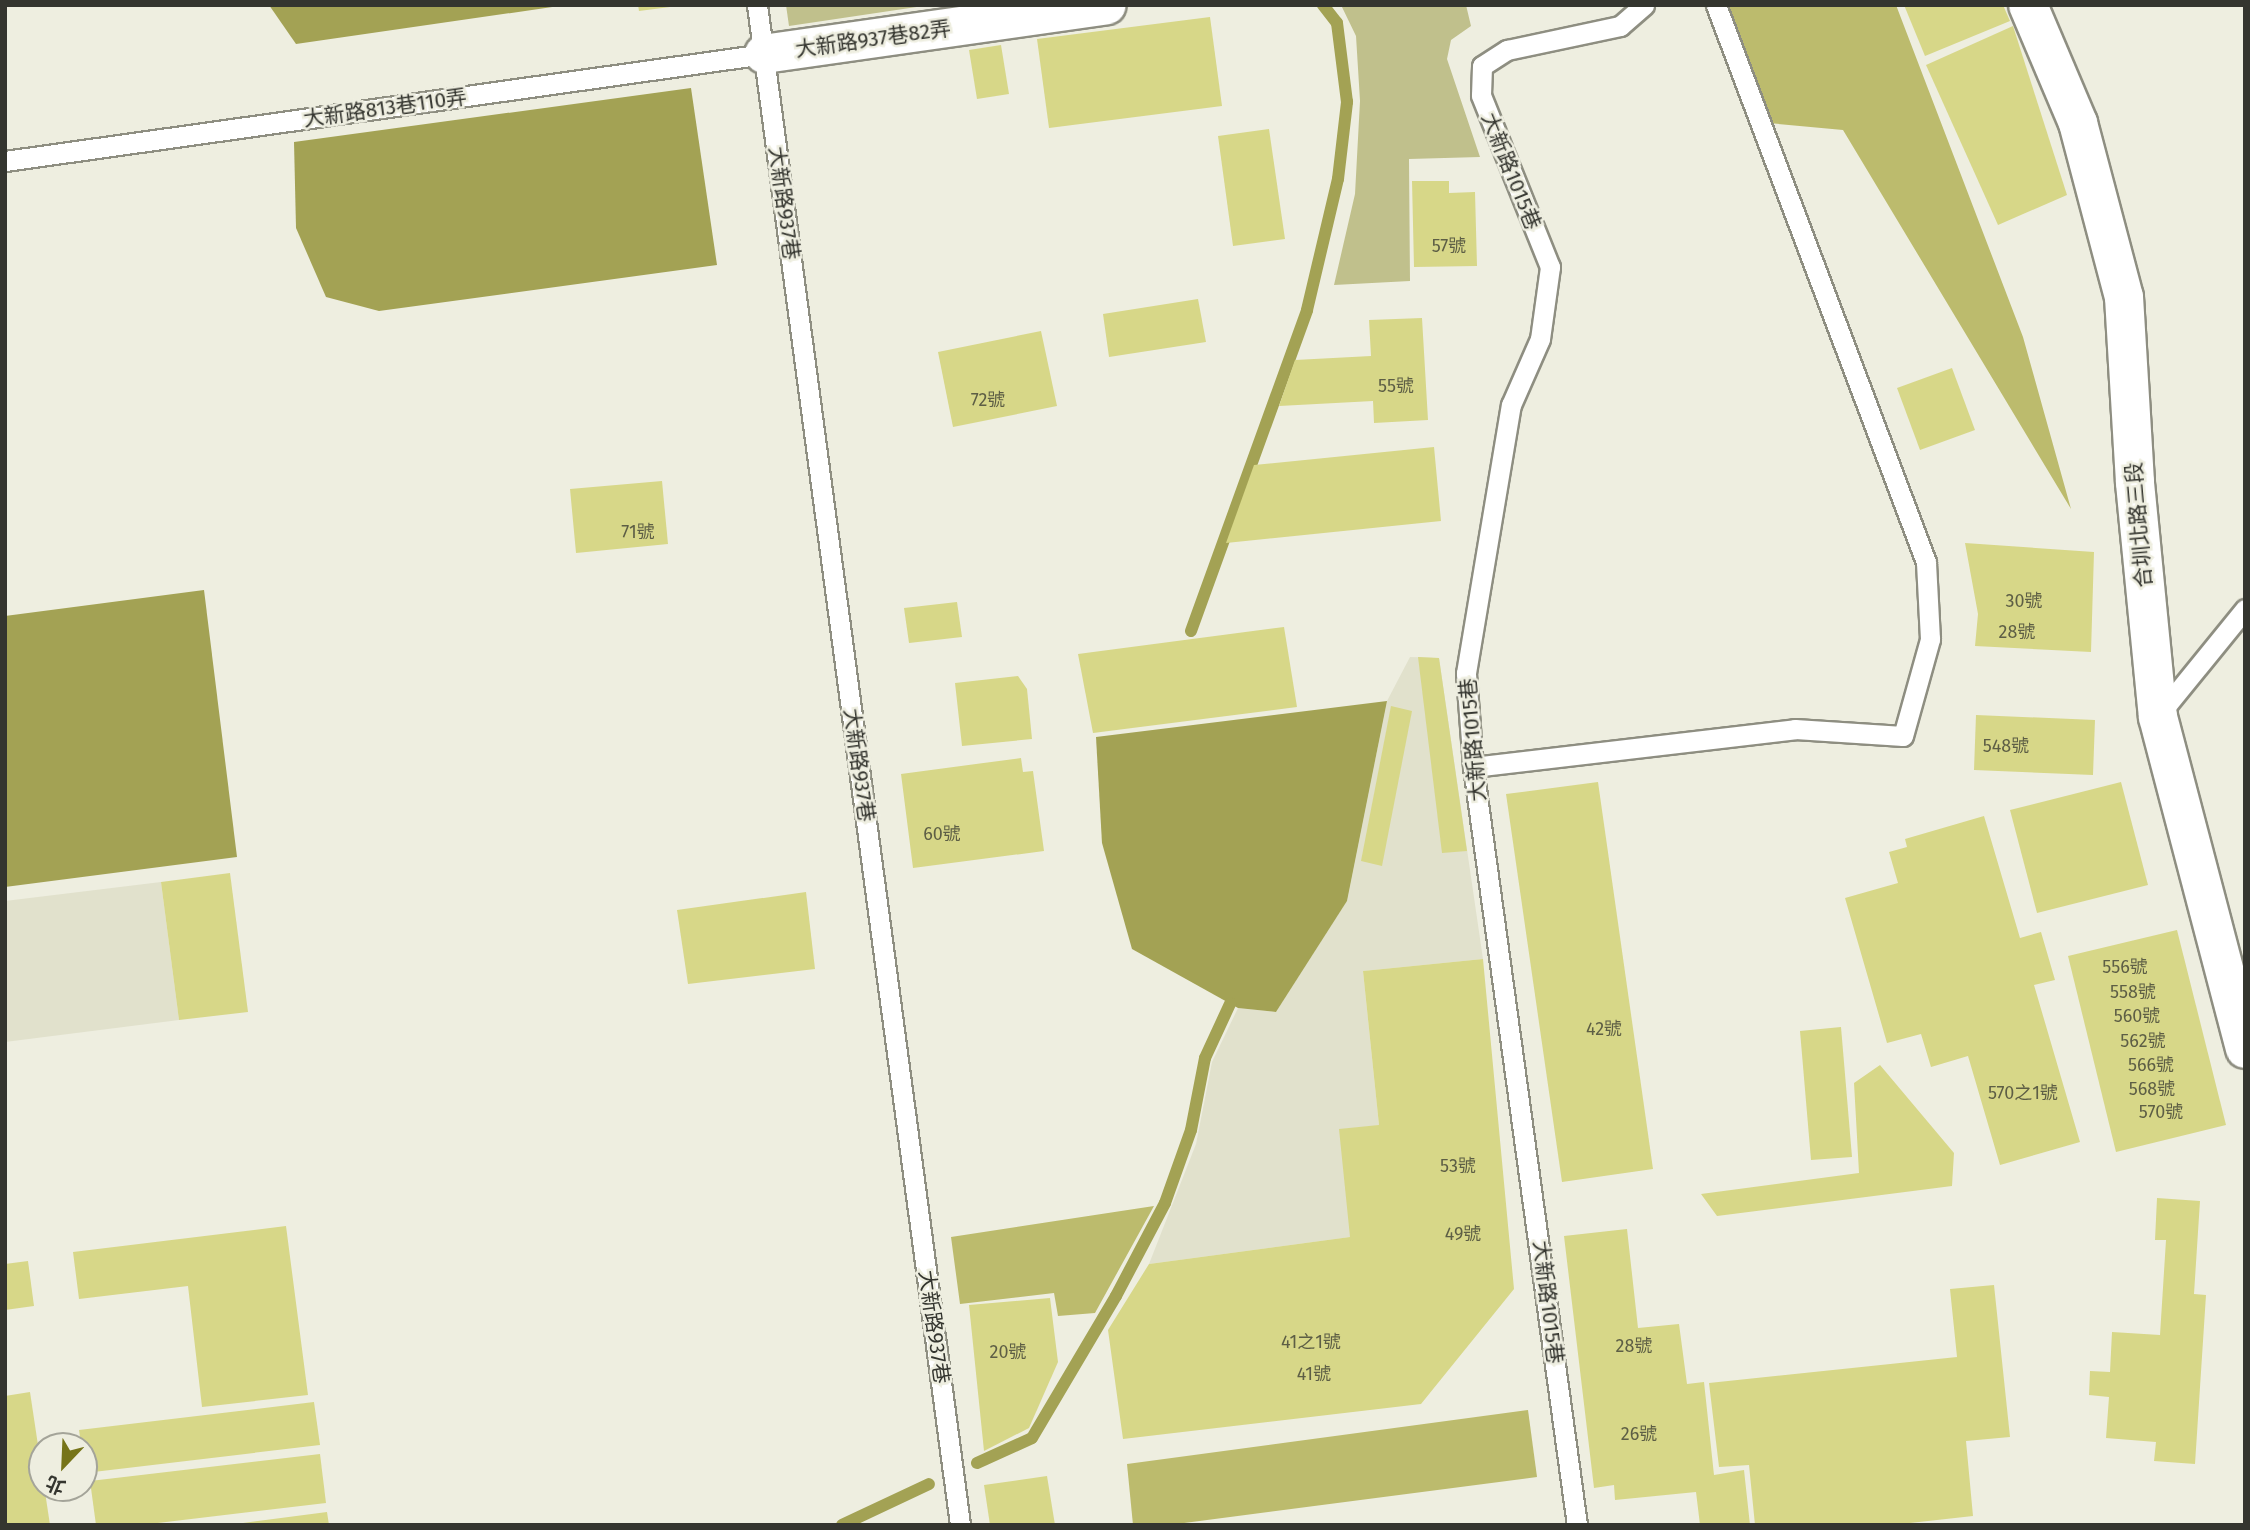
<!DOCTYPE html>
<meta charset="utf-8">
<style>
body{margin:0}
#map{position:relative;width:2250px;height:1530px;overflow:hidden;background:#eeeee0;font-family:"Fira Sans","Noto Sans TC",sans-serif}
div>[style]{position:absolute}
.built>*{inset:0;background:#e1e1cc}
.green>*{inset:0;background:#c0c08c}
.forest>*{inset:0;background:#bcbb6d}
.water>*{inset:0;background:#a3a254}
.stream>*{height:12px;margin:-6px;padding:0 6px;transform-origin:6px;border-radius:6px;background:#a3a254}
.building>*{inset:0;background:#d7d788}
.roads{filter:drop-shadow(2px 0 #8e8e81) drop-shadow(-2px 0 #8e8e81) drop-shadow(0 2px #8e8e81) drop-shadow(0 -2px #8e8e81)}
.service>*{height:19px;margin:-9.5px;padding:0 9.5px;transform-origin:9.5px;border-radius:9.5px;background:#fff}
.minor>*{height:38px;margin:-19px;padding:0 19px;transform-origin:19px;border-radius:19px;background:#fff}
.tertiary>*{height:38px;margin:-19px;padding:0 19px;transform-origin:19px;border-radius:19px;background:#fff}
span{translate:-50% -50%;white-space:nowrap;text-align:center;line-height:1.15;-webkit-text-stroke:5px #eeeee0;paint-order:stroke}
.number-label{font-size:18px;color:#5d5e45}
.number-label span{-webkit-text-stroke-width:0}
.street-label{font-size:21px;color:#34352f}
.frame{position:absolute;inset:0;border:7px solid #34352f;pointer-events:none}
.north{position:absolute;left:28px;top:1432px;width:70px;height:70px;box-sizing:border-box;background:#eeeee0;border:2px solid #a4a499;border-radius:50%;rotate:203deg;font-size:19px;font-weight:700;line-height:28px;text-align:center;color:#34352f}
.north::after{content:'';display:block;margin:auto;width:24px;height:32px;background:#767419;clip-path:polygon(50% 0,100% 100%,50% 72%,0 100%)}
</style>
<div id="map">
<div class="built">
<i style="clip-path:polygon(1410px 657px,1439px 658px,1483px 959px,1363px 971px,1379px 1125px,1350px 1237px,1149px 1264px,1196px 1144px,1212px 1062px,1238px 1008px,1276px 1012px,1347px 901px,1387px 701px)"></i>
<i style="clip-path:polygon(161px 882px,179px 1020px,5px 1042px,5px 901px)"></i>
</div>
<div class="green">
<i style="clip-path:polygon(786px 5px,930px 5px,789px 26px)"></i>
<i style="clip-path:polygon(1341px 5px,1466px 5px,1471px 26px,1451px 40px,1447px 59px,1480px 157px,1409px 159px,1410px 281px,1334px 285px,1355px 194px,1360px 101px,1356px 36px)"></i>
</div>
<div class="forest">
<i style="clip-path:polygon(1704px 5px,1896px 5px,2023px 337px,2071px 509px,1843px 130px,1768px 123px)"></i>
<i style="clip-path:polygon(1154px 1206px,1095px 1313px,1058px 1316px,1054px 1293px,960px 1304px,951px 1237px)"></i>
<i style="clip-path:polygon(1528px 1410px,1537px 1477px,1169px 1525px,1133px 1525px,1127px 1464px)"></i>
</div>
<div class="water">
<i style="clip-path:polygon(269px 5px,566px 5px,296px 44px)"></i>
<i style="clip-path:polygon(691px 88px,717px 265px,379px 311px,326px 297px,296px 228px,294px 142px)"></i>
<i style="clip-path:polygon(204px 590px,237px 857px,5px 887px,5px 616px)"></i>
<i style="clip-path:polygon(1387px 701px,1347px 901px,1276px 1012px,1238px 1008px,1132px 949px,1102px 843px,1096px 737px)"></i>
</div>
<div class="stream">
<i style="left:1191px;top:631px;width:341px;rotate:-70.1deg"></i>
<i style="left:1307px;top:310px;width:135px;rotate:-76.7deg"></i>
<i style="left:1338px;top:179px;width:78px;rotate:-83.3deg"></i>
<i style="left:1347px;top:102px;width:80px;rotate:-97.2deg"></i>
<i style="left:1337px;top:23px;width:23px;rotate:-128deg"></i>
<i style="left:977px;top:1463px;width:60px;rotate:-24.4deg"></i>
<i style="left:1032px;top:1438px;width:165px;rotate:-59.4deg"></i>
<i style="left:1116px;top:1296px;width:105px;rotate:-62.2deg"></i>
<i style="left:1165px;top:1203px;width:77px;rotate:-70.4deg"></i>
<i style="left:1191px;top:1130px;width:73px;rotate:-79deg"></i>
<i style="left:1205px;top:1058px;width:60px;rotate:-65.2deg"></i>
<i style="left:842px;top:1525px;width:96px;rotate:-25.2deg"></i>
</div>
<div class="building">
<i style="clip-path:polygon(638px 5px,670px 5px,670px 7px,639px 11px)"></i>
<i style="clip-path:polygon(1904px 5px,2003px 5px,2010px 21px,1925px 56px)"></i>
<i style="clip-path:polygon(1210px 17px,1222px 106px,1049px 128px,1037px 39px)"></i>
<i style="clip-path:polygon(2013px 26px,2067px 195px,1998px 225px,1926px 65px)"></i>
<i style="clip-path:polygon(1001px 45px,1009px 94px,977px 99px,969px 50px)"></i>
<i style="clip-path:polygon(1269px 129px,1285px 239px,1233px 246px,1218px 136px)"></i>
<i style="clip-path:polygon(1412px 181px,1449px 181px,1449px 193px,1475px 192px,1477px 266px,1414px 267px)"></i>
<i style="clip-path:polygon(1198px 299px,1206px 342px,1109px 357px,1103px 314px)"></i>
<i style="clip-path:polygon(1422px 318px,1428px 420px,1374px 423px,1373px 401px,1279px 406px,1295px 360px,1371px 356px,1369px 320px)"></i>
<i style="clip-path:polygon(1041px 331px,1057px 406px,953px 427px,938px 352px)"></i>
<i style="clip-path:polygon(1952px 368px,1975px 430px,1920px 450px,1897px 388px)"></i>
<i style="clip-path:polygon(1434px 447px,1441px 521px,1226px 543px,1254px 465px)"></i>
<i style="clip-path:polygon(662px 481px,668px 544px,576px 553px,570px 489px)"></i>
<i style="clip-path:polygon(1965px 543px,2094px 552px,2091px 652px,1975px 646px,1978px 614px)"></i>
<i style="clip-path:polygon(957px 602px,962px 637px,909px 643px,904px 608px)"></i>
<i style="clip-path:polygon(1284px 627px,1297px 707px,1093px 733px,1078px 654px)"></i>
<i style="clip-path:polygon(1418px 657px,1439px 658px,1467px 851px,1442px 853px)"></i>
<i style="clip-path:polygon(1018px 676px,1027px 689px,1032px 739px,962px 746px,955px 683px)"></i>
<i style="clip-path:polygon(1391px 706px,1412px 711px,1382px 866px,1361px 861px)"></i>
<i style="clip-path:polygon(1976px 715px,2095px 720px,2093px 775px,1974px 770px)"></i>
<i style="clip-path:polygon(1021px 758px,1023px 772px,1033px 771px,1044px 851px,913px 868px,901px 774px)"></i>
<i style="clip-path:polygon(1598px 782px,1653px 1169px,1562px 1182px,1506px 794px)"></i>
<i style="clip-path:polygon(2121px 782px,2148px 885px,2037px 913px,2010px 810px)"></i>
<i style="clip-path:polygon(1984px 816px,2020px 938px,2041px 932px,2055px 980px,2034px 985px,2080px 1142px,2000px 1165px,1968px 1056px,1931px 1067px,1921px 1034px,1887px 1043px,1845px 898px,1898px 883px,1889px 852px,1907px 847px,1905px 839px)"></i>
<i style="clip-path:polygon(230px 873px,248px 1012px,179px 1020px,161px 882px)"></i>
<i style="clip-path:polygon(806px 892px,815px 969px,688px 984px,677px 910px)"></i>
<i style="clip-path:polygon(2177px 930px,2226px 1125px,2116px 1152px,2068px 956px)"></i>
<i style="clip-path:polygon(1483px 959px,1514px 1289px,1421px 1404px,1123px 1439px,1108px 1330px,1149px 1264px,1350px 1237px,1339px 1129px,1379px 1125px,1363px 971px)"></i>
<i style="clip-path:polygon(1841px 1027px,1852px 1157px,1811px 1160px,1800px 1031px)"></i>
<i style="clip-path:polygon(1880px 1065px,1954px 1153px,1952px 1186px,1717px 1216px,1701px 1194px,1859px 1173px,1854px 1083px)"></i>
<i style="clip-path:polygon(2157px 1198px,2200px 1201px,2194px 1294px,2206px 1295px,2195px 1464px,2154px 1461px,2156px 1442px,2106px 1438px,2109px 1397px,2089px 1395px,2090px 1371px,2110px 1372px,2112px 1332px,2160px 1335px,2166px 1240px,2155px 1240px)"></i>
<i style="clip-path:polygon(286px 1226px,308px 1395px,202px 1407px,188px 1286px,79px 1299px,73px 1252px)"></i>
<i style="clip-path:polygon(1627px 1229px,1638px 1328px,1679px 1324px,1687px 1384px,1704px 1382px,1714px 1475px,1744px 1470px,1750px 1525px,1700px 1525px,1696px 1492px,1615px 1500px,1614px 1485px,1594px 1488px,1564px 1236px)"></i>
<i style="clip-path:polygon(28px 1261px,34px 1306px,5px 1310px,5px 1264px)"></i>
<i style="clip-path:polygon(1994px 1285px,2010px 1437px,1966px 1441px,1973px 1516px,1892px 1525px,1755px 1525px,1749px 1465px,1719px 1467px,1709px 1383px,1957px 1357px,1950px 1289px)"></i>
<i style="clip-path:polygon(1050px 1298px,1058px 1362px,1029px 1428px,984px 1451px,969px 1305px)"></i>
<i style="clip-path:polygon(30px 1392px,50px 1525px,5px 1525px,5px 1396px)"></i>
<i style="clip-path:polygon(314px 1402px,320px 1445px,85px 1473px,79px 1430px)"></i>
<i style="clip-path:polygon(320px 1454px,326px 1503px,141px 1525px,96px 1525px,90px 1481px)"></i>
<i style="clip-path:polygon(1047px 1476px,1055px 1525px,990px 1525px,984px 1485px)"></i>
<i style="clip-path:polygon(327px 1512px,329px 1525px,243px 1525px,243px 1523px)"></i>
</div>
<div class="roads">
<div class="service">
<i style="left:757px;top:5px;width:1533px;rotate:82.39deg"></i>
<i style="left:5px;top:161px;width:767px;rotate:-8.02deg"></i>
<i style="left:2158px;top:716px;width:138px;rotate:-50.9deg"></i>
<i style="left:1473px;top:767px;width:324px;rotate:-6.7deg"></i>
<i style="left:1795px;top:729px;width:108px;rotate:3.7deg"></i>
<i style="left:1903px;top:736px;width:101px;rotate:-74.4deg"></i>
<i style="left:1930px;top:639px;width:77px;rotate:-93deg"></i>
<i style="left:1926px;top:562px;width:595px;rotate:-110.66deg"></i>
<i style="left:1577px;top:1525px;width:765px;rotate:-97.81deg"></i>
<i style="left:1473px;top:767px;width:94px;rotate:-94.3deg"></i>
<i style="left:1466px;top:673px;width:272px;rotate:-80.5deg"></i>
<i style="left:1511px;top:405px;width:72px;rotate:-66.3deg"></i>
<i style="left:1540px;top:339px;width:73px;rotate:-82.1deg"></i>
<i style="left:1550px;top:267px;width:185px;rotate:-111.9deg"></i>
<i style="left:1481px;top:95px;width:29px;rotate:-88deg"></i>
<i style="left:1482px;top:66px;width:30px;rotate:-33deg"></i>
<i style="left:1507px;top:50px;width:116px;rotate:-12deg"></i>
<i style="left:1620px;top:26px;width:32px;rotate:-41deg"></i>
</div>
<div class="minor">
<i style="left:764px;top:54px;width:346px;rotate:-8.1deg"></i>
</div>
<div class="tertiary">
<i style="left:2028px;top:5px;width:128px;rotate:67deg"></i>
<i style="left:2078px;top:123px;width:180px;rotate:75.2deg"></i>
<i style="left:2124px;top:297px;width:186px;rotate:86.6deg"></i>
<i style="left:2135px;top:483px;width:235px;rotate:84.4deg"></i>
<i style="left:2158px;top:717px;width:343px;rotate:75.3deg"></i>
</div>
</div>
<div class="number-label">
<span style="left:1449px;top:246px">57號</span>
<span style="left:1396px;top:386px">55號</span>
<span style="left:988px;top:400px">72號</span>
<span style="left:638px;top:532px">71號</span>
<span style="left:2024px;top:601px">30號</span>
<span style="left:2017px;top:632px">28號</span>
<span style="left:2006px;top:746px">548號</span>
<span style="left:942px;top:834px">60號</span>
<span style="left:2125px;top:967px">556號</span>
<span style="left:2133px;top:992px">558號</span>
<span style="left:2137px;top:1016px">560號</span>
<span style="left:1604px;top:1029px">42號</span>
<span style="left:2143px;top:1041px">562號</span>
<span style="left:2151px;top:1065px">566號</span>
<span style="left:2152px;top:1089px">568號</span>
<span style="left:2023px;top:1093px">570之1號</span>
<span style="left:2161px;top:1112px">570號</span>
<span style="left:1458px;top:1166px">53號</span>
<span style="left:1463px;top:1234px">49號</span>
<span style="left:1311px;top:1342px">41之1號</span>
<span style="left:1634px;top:1346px">28號</span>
<span style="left:1008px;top:1352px">20號</span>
<span style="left:1314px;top:1374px">41號</span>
<span style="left:1639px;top:1434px">26號</span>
</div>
<div class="street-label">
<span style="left:873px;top:39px;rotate:-8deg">大新路937巷82弄</span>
<span style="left:385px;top:108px;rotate:-8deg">大新路813巷110弄</span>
<span style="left:1511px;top:171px;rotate:68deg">大新路1015巷</span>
<span style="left:784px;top:203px;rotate:82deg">大新路937巷</span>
<span style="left:2139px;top:525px;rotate:-95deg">合圳北路三段</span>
<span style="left:1473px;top:740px;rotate:-95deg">大新路1015巷</span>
<span style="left:859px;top:765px;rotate:82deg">大新路937巷</span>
<span style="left:1548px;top:1302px;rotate:83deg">大新路1015巷</span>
<span style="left:934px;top:1327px;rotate:82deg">大新路937巷</span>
</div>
<div class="frame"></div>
<div class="north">北</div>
</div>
